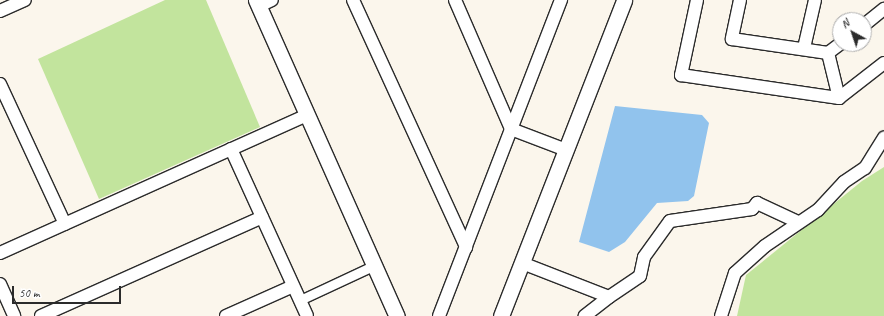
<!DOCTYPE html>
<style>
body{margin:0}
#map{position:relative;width:884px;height:316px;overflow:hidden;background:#fbf6ec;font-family:Caveat,sans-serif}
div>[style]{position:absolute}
.green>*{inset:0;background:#c2e49d}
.water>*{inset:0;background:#91c3ed}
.roads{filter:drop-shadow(1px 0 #2b2b2b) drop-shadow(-1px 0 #2b2b2b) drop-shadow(0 1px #2b2b2b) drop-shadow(0 -1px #2b2b2b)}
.pedestrian>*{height:9px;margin:-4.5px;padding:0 4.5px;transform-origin:4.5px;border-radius:4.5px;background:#fff}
.minor>*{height:12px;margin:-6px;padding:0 6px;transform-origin:6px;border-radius:6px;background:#fff}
.tertiary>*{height:15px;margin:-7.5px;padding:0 7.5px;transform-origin:7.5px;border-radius:7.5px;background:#fff}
span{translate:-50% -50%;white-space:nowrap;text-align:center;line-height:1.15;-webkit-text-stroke:3px #fff;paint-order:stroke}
.north{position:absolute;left:832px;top:12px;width:40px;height:40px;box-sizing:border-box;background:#fff;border:1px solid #aaa;border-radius:50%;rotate:320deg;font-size:11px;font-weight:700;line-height:16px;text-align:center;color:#2b2b2b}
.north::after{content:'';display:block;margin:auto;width:14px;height:18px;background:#2b2b2b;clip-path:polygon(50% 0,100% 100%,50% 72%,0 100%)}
.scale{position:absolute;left:12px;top:286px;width:109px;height:18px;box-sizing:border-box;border:2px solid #2b2b2b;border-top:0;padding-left:5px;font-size:12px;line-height:14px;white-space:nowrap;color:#2b2b2b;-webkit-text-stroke:3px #fff;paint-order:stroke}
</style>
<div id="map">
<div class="green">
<i style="clip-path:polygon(165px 0,206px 0,260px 127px,99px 199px,38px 59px)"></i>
<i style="clip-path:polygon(884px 167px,884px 316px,737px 316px,746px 275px,862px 181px)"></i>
</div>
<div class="water">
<i style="clip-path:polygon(615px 106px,702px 115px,709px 123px,694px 196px,688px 201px,657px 203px,625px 242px,609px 252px,579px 242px)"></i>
</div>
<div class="roads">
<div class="pedestrian">
<i style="left:300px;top:300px;width:83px;rotate:-25deg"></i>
</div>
<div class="minor">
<i style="left:353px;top:0;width:272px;rotate:65.4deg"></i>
<i style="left:455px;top:0;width:141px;rotate:66.5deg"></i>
<i style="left:511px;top:129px;width:59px;rotate:20.9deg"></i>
<i style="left:697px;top:0;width:77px;rotate:102deg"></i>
<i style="left:681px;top:75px;width:160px;rotate:8.3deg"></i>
<i style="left:839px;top:98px;width:57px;rotate:-37.9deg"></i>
<i style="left:740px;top:0;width:40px;rotate:102deg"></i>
<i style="left:732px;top:39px;width:97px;rotate:8.3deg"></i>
<i style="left:828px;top:53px;width:46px;rotate:76.3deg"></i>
<i style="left:259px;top:6px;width:14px;rotate:-25deg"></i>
<i style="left:0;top:11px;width:27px;rotate:-24deg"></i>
<i style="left:864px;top:25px;width:26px;rotate:-39deg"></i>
<i style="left:804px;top:48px;width:49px;rotate:-77.1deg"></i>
<i style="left:828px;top:53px;width:15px;rotate:-37deg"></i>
<i style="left:0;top:84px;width:154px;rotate:65.1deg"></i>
<i style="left:231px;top:149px;width:183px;rotate:65.5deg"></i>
<i style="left:0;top:253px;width:337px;rotate:-24.2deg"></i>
<i style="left:522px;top:263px;width:93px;rotate:21.3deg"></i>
<i style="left:609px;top:297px;width:31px;rotate:142deg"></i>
<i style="left:0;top:284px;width:35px;rotate:66deg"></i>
<i style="left:609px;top:297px;width:37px;rotate:-34deg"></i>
<i style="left:640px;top:276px;width:19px;rotate:-78deg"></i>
<i style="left:644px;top:257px;width:44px;rotate:-54.2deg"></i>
<i style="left:670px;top:221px;width:83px;rotate:-8.3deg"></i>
<i style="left:752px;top:209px;width:8px;rotate:-50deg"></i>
<i style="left:757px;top:203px;width:45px;rotate:24.9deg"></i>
<i style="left:41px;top:316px;width:242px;rotate:-24.1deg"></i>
<i style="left:226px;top:316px;width:73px;rotate:-24.1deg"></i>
<i style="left:439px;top:316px;width:339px;rotate:-68.9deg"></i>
<i style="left:721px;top:316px;width:45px;rotate:-72deg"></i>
<i style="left:735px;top:273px;width:40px;rotate:-42deg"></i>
<i style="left:765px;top:246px;width:64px;rotate:-34.2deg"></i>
<i style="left:818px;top:210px;width:38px;rotate:-47deg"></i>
<i style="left:844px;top:182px;width:25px;rotate:-34deg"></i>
<i style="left:865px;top:168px;width:36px;rotate:-58deg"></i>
</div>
<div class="tertiary">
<i style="left:256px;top:0;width:346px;rotate:66deg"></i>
<i style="left:501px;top:316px;width:339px;rotate:-68.7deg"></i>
</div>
</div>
<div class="north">N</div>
<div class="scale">50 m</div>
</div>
